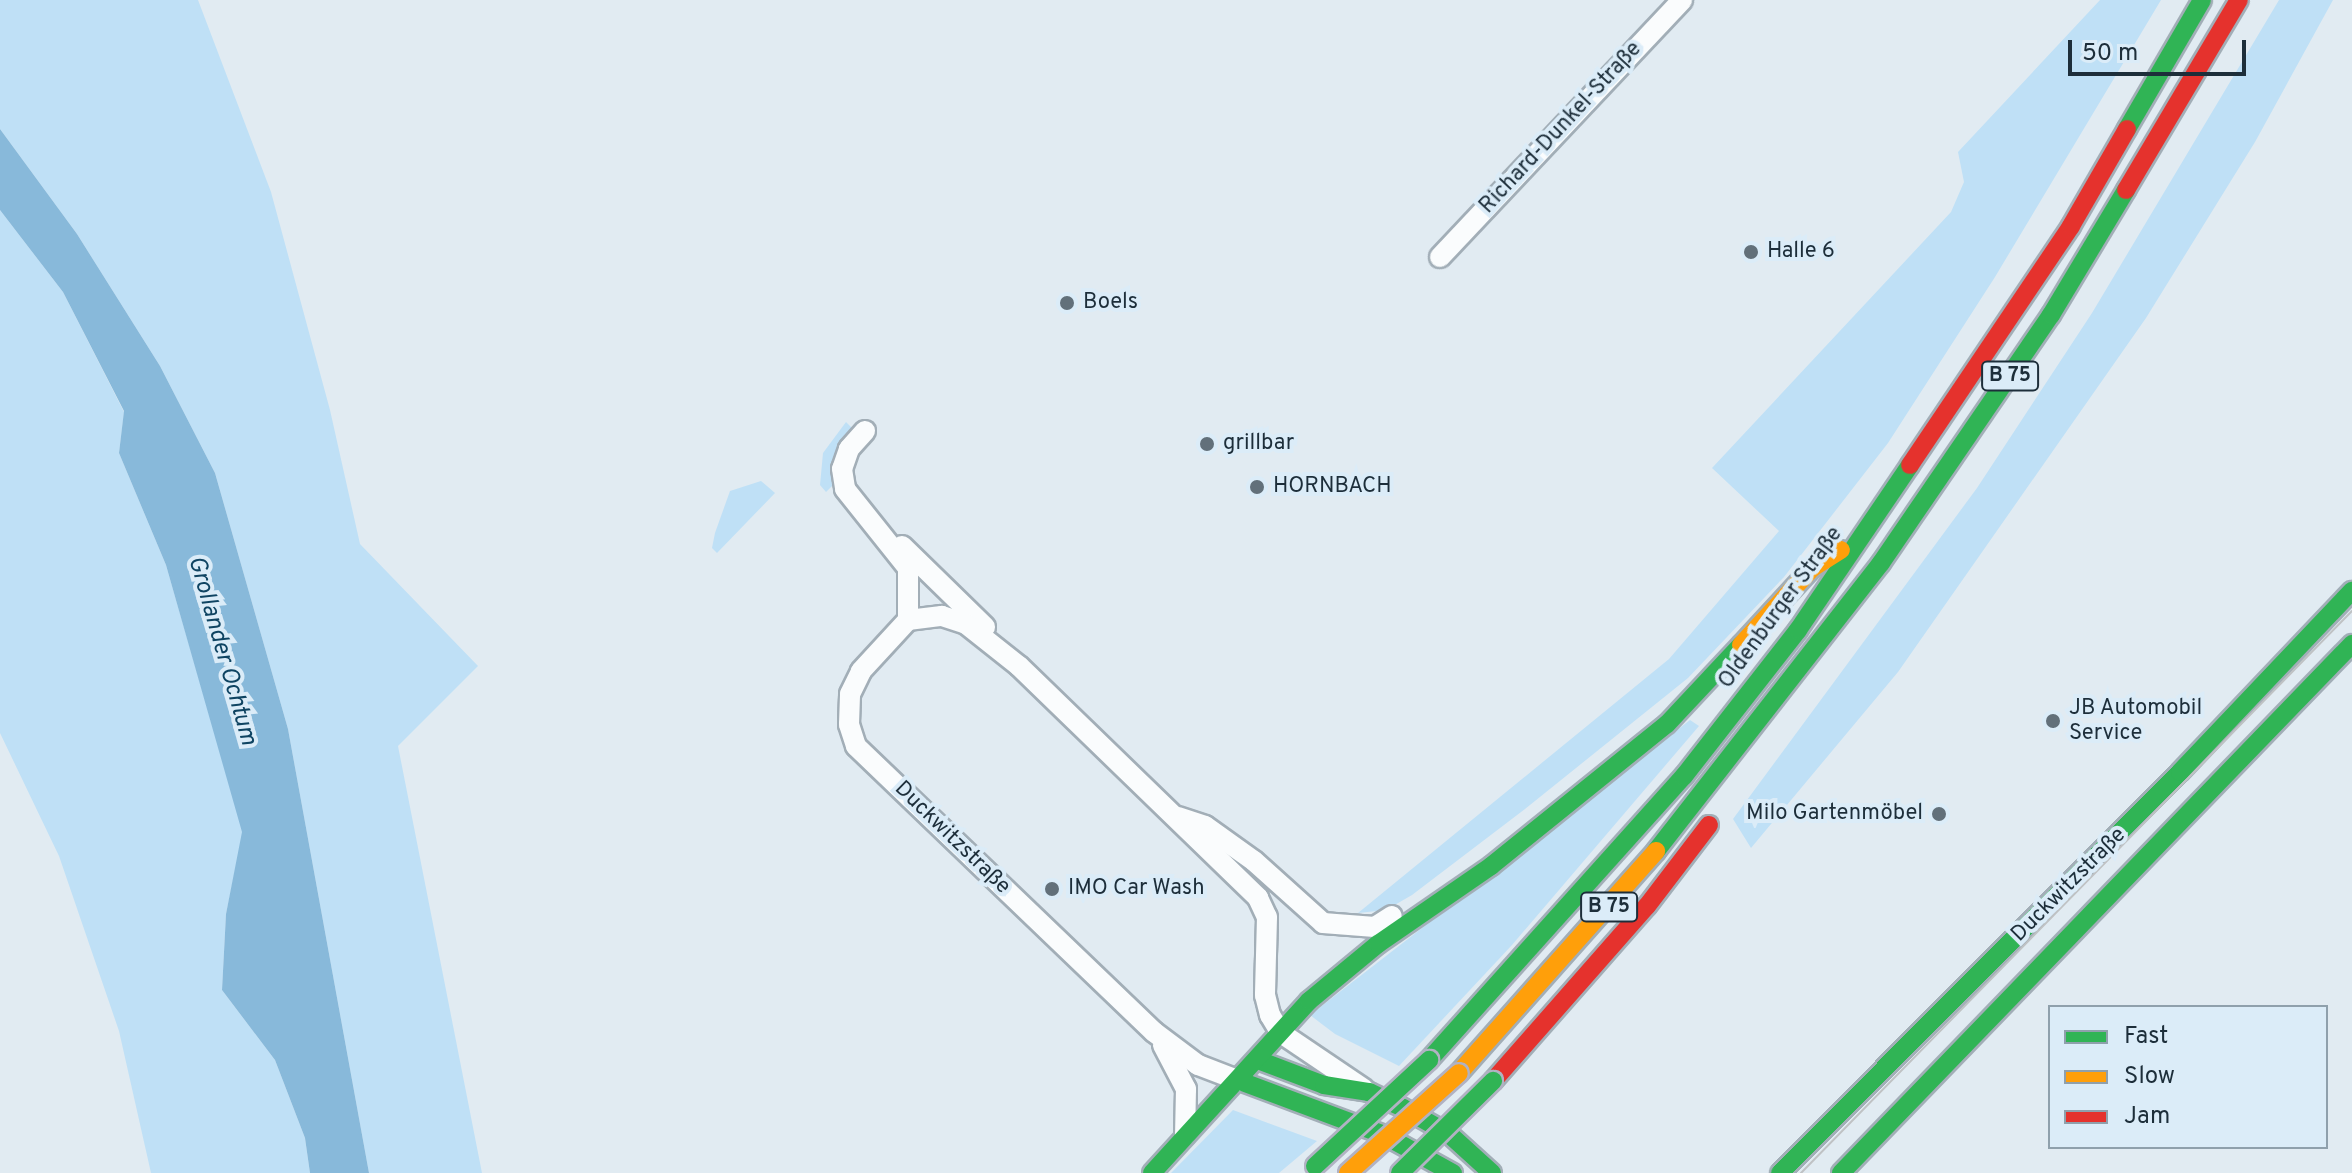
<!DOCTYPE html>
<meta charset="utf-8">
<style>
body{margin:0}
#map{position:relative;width:2352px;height:1173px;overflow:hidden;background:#e1ebf2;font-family:Overpass,sans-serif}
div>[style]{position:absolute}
.green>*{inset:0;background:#bfe0f6}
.water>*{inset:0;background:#88b9da}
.roads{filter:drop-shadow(2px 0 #a2aeb7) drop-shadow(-2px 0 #a2aeb7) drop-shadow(0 2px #a2aeb7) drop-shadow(0 -2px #a2aeb7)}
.street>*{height:20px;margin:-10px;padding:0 10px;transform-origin:10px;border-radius:10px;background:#fafcfd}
.fast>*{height:18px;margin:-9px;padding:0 9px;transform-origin:9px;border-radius:9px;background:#30b455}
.slow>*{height:18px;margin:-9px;padding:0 9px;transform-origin:9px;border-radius:9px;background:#ff9f0a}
.jam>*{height:18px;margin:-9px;padding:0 9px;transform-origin:9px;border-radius:9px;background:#e5322d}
.tram>*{height:2px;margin:-1px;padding:0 1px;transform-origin:1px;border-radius:1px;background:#bfc2c4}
.bridges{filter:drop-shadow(2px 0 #b1b2c3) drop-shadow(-2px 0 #b1b2c3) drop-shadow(0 2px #b1b2c3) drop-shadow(0 -2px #b1b2c3)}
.fast-bridge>*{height:18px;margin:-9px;padding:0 9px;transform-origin:9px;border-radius:9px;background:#30b455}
.slow-bridge>*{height:18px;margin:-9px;padding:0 9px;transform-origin:9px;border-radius:9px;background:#ff9f0a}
.dots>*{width:22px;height:22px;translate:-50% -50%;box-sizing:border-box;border:4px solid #dbecf8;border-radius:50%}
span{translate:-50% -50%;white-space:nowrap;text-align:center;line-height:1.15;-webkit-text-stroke:8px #dbecf8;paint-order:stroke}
.shield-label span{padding:2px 6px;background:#dbecf8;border:2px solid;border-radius:6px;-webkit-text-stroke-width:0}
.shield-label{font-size:20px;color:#1d2e3a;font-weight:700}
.street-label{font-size:22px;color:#1d2e3a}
.poi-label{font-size:22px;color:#1d2e3a}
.left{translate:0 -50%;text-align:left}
.right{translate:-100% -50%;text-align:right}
.water-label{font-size:24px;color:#0f4462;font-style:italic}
.legend{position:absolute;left:2048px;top:1005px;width:280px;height:144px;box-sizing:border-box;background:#dbecf8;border:2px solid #8fa0ac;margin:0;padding:10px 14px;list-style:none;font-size:24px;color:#1d2e3a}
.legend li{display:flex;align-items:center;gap:16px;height:40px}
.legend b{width:40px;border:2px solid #8fa0ac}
.scale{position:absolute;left:2068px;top:40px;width:178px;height:36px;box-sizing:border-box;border:4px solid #1d2e3a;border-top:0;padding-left:10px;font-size:24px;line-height:28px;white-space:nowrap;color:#1d2e3a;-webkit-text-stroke:6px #dbecf8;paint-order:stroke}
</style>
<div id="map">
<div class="green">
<i style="clip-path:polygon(0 0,198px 0,271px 192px,330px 410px,360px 544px,478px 666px,398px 746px,482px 1173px,369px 1173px,288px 729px,215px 473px,160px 366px,77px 234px,0 129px)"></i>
<i style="clip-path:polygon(2100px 0,2161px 0,1995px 277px,1888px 443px,1784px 577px,1688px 678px,1525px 809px,1412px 895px,1386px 910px,1358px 913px,1669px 659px,1779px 531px,1712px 468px,1951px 212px,1964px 182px,1958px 152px)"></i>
<i style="clip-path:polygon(2279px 0,2333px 0,2255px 142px,2146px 318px,1898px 672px,1751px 848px,1733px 819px,1977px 488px,2092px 313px)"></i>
<i style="clip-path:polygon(0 210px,63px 292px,124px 412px,119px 453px,166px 565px,243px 832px,226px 914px,222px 990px,275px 1060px,305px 1138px,310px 1173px,151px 1173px,119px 1031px,59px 856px,0 733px)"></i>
<i style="clip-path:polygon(846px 422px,854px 430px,839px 448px,835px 483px,826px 492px,820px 485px,823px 453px)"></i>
<i style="clip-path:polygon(761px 481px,775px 493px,717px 553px,712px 548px,715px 533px,730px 491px)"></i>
<i style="clip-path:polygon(1690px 720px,1699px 726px,1512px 945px,1399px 1066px,1335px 1034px,1310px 1015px)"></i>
<i style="clip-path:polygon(1233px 1110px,1317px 1141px,1279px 1173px,1171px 1173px)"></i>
</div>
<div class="water">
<i style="clip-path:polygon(0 129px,77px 234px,160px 366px,215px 473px,288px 729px,369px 1173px,310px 1173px,305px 1138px,275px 1060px,222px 990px,226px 914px,242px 832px,166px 565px,119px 453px,124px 411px,63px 292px,0 210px)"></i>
</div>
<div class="roads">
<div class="street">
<i style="left:1440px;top:257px;width:353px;rotate:-46.7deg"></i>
<i style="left:865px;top:431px;width:24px;rotate:132deg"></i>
<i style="left:849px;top:449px;width:21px;rotate:109deg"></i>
<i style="left:842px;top:469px;width:20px;rotate:81deg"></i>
<i style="left:845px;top:489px;width:101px;rotate:51.4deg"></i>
<i style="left:908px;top:568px;width:52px;rotate:90deg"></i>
<i style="left:902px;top:546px;width:116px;rotate:44.3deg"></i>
<i style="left:1178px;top:817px;width:28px;rotate:18deg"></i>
<i style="left:1205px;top:826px;width:60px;rotate:35.5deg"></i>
<i style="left:1254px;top:861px;width:93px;rotate:41.9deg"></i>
<i style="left:1323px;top:923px;width:52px;rotate:4.4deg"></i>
<i style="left:1375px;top:927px;width:20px;rotate:-33deg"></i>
<i style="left:1163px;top:1045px;width:50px;rotate:62.4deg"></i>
<i style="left:1186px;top:1089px;width:46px;rotate:91.2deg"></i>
<i style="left:1240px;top:1081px;width:45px;rotate:-159.1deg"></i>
<i style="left:1198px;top:1065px;width:55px;rotate:-143.1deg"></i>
<i style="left:1154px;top:1032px;width:413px;rotate:-136.2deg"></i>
<i style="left:856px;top:746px;width:23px;rotate:-108deg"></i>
<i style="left:849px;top:724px;width:30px;rotate:-88deg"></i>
<i style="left:850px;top:694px;width:25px;rotate:-64deg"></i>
<i style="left:861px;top:671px;width:69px;rotate:-47.3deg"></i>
<i style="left:908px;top:620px;width:34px;rotate:-7deg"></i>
<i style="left:942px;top:616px;width:25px;rotate:18deg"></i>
<i style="left:966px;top:624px;width:68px;rotate:38.4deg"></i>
<i style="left:1019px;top:666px;width:333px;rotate:44.1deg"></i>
<i style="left:1258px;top:898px;width:21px;rotate:65deg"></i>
<i style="left:1267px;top:917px;width:78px;rotate:91.5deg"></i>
<i style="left:1265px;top:995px;width:21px;rotate:76deg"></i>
<i style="left:1270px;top:1015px;width:21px;rotate:59deg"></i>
<i style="left:1281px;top:1033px;width:100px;rotate:34deg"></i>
</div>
<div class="fast">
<i style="left:2127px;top:129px;width:149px;rotate:-59.8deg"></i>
<i style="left:1656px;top:851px;width:365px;rotate:-52deg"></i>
<i style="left:1881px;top:563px;width:301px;rotate:-55.6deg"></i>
<i style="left:2051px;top:315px;width:146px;rotate:-59deg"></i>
<i style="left:1258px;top:1060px;width:71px;rotate:20.7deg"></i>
<i style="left:1324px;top:1085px;width:46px;rotate:8.8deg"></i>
<i style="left:1369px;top:1092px;width:38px;rotate:25deg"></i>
<i style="left:1403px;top:1108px;width:53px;rotate:29.5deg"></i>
<i style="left:1449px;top:1134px;width:58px;rotate:42.2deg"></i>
<i style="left:1429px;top:1060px;width:382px;rotate:-48.1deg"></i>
<i style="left:1684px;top:776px;width:185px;rotate:-52deg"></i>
<i style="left:1798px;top:630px;width:199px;rotate:-55.8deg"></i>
<i style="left:1240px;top:1081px;width:152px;rotate:20.5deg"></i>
<i style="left:1382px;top:1134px;width:81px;rotate:28.8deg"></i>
<i style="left:1152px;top:1173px;width:233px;rotate:-47.6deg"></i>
<i style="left:1309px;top:1001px;width:89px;rotate:-39.6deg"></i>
<i style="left:1378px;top:944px;width:137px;rotate:-34.6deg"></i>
<i style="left:1491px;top:866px;width:226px;rotate:-38.9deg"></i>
<i style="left:1667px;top:724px;width:108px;rotate:-46.9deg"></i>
<i style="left:1780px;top:1173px;width:566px;rotate:-45.07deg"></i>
<i style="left:2180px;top:772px;width:250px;rotate:-46.5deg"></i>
<i style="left:1841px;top:1173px;width:736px;rotate:-45.99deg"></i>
</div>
<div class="slow">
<i style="left:1741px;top:645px;width:105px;rotate:-47.3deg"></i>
<i style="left:1812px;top:568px;width:34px;rotate:-32deg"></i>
<i style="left:1459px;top:1073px;width:297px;rotate:-48.4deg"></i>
</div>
<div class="jam">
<i style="left:2126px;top:190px;width:221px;rotate:-59.3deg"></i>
<i style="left:1910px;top:465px;width:288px;rotate:-56deg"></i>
<i style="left:2071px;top:226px;width:112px;rotate:-60deg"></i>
<i style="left:1493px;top:1081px;width:233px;rotate:-48.7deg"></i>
<i style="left:1647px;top:906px;width:102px;rotate:-52.6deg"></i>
</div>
</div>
<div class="tram">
<i style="left:1801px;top:1173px;width:787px;rotate:-45.57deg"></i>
</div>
<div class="bridges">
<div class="fast-bridge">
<i style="left:1315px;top:1166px;width:156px;rotate:-42.9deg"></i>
<i style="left:1400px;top:1173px;width:131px;rotate:-44.7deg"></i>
</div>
<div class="slow-bridge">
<i style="left:1348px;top:1173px;width:149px;rotate:-42deg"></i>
</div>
</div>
<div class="dots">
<i style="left:1751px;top:252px;background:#62707a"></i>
<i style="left:1067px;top:303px;background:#62707a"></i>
<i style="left:1207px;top:444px;background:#62707a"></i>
<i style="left:1257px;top:487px;background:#62707a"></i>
<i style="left:2053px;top:721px;background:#62707a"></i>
<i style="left:1939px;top:814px;background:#62707a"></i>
<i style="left:1052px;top:889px;background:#62707a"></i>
</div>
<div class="shield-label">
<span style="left:2010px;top:376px">B 75</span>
<span style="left:1609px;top:907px">B 75</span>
</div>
<div class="street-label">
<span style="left:1561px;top:128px;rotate:-47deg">Richard-Dunkel-Straße</span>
<span style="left:1781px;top:608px;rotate:-54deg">Oldenburger Straße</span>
<span style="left:952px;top:838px;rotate:44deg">Duckwitzstraße</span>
<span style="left:2069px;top:885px;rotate:-45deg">Duckwitzstraße</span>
</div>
<div class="poi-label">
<span class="left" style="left:1767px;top:252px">Halle 6</span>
<span class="left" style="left:1083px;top:303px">Boels</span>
<span class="left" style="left:1223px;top:444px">grillbar</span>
<span class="left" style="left:1273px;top:487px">HORNBACH</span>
<span class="left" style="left:2069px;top:721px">JB Automobil<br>Service</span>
<span class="right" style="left:1923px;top:814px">Milo Gartenmöbel</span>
<span class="left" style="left:1068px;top:889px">IMO Car Wash</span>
</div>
<div class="water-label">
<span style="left:221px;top:651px;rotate:74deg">Grollander Ochtum</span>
</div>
<ul class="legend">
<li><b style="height:10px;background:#30b455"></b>Fast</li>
<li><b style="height:10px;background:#ff9f0a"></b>Slow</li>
<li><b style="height:10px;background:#e5322d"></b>Jam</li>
</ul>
<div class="scale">50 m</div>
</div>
